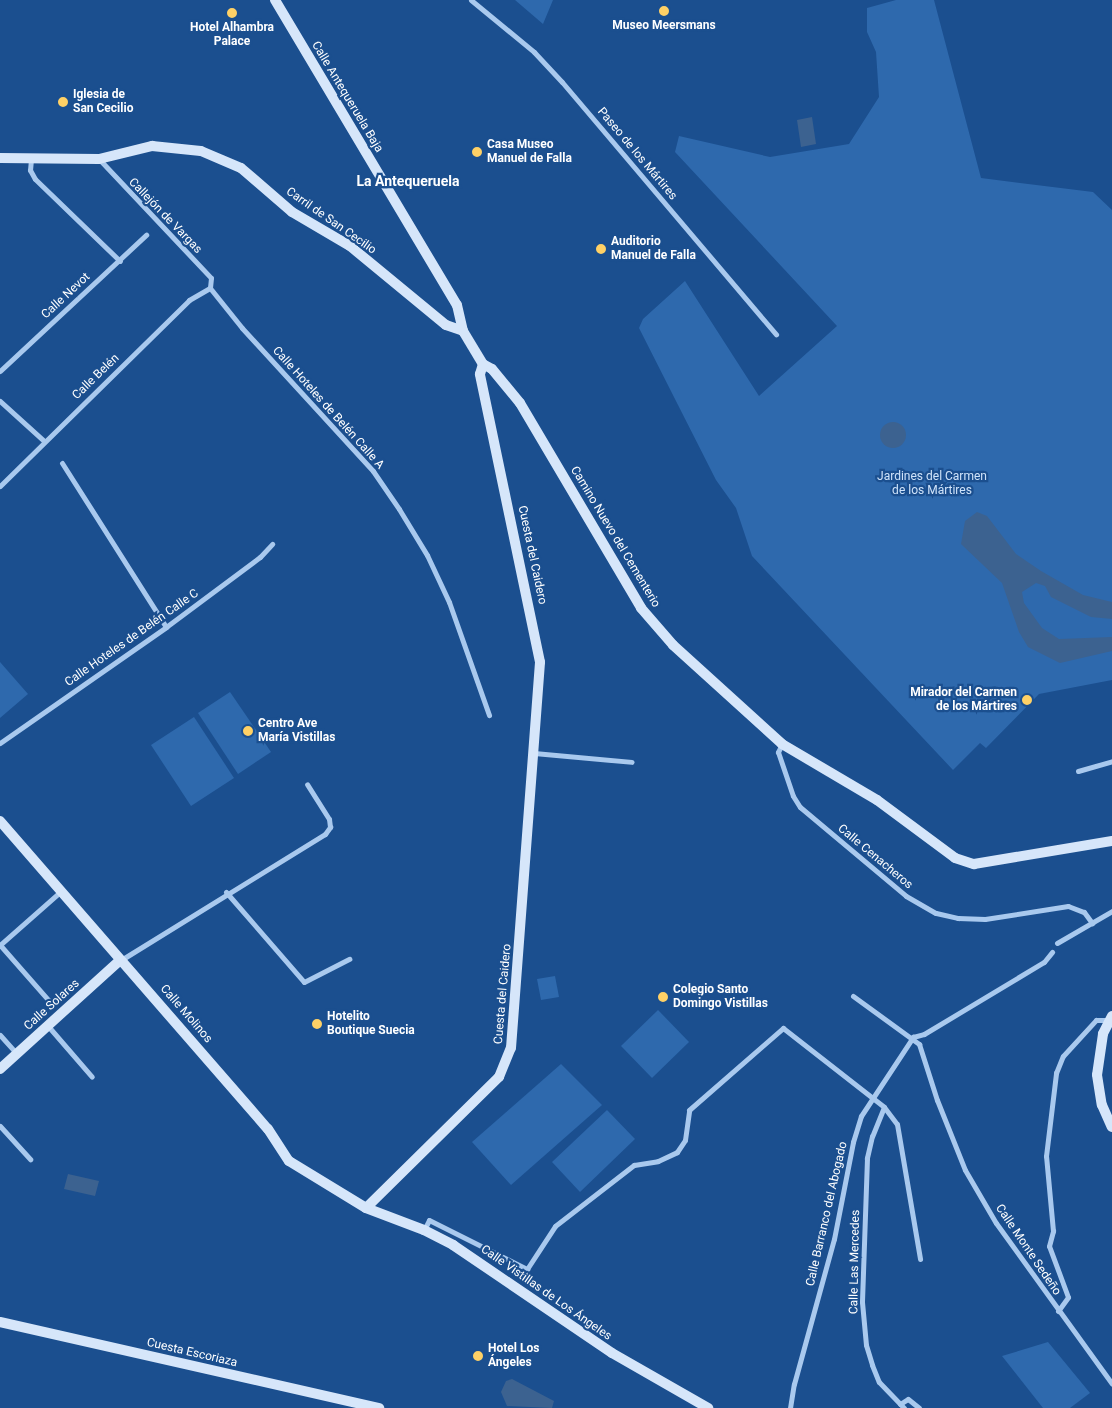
<!DOCTYPE html>
<meta charset="utf-8">
<style>
body{margin:0}
#map{position:relative;width:1112px;height:1408px;overflow:hidden;background:#1b4f8f;font-family:Roboto,sans-serif}
div>[style]{position:absolute}
.green>*{inset:0;background:#2e69ad}
.water>*{inset:0;background:#3c6290}
.round{border-radius:50%}
.street>*{height:5px;margin:-2.5px;padding:0 2.5px;transform-origin:2.5px;border-radius:2.5px;background:#a9c9ee}
.secondary>*{height:10px;margin:-5px;padding:0 5px;transform-origin:5px;border-radius:5px;background:#d6e6fa}
.dots>*{width:14px;height:14px;translate:-50% -50%;box-sizing:border-box;border:2px solid #1b4f8f;border-radius:50%}
span{translate:-50% -50%;white-space:nowrap;text-align:center;line-height:1.15;-webkit-text-stroke:4.5px #1b4f8f;paint-order:stroke}
.poi-label{font-size:12px;color:#fff;font-weight:700}
.left{translate:0 -50%;text-align:left}
.right{translate:-100% -50%;text-align:right}
.street-label{font-size:12px;color:#fff}
.park-label{font-size:12px;color:#cfe3fa}
.neighbourhood-label{font-size:14px;color:#fff;font-weight:700}
</style>
<div id="map">
<div class="green">
<i style="clip-path:polygon(515px 0,553px 0,543px 24px)"></i>
<i style="clip-path:polygon(896px 0,934px 0,981px 178px,1093px 192px,1112px 210px,1112px 680px,1039px 694px,986px 748px,980px 743px,953px 770px,752px 556px,736px 508px,716px 480px,639px 328px,643px 319px,685px 281px,759px 396px,837px 326px,675px 152px,679px 136px,770px 157px,849px 144px,879px 97px,876px 52px,867px 32px,867px 8px)"></i>
<i style="clip-path:polygon(0 662px,28px 694px,0 718px)"></i>
<i style="clip-path:polygon(230px 692px,271px 752px,238px 774px,198px 713px)"></i>
<i style="clip-path:polygon(194px 717px,234px 778px,191px 806px,151px 745px)"></i>
<i style="clip-path:polygon(555px 976px,559px 997px,541px 1000px,537px 979px)"></i>
<i style="clip-path:polygon(658px 1010px,689px 1042px,652px 1078px,621px 1046px)"></i>
<i style="clip-path:polygon(561px 1064px,602px 1105px,511px 1185px,472px 1142px)"></i>
<i style="clip-path:polygon(607px 1110px,635px 1139px,580px 1192px,552px 1162px)"></i>
<i style="clip-path:polygon(1048px 1342px,1090px 1393px,1070px 1408px,1043px 1408px,1002px 1356px)"></i>
</div>
<div class="water">
<i style="clip-path:polygon(812px 117px,816px 144px,801px 147px,797px 120px)"></i>
<i class="round" style="left:880px;top:422px;width:26px;height:26px"></i>
<i style="clip-path:polygon(977px 512px,987px 516px,1016px 554px,1041px 571px,1083px 595px,1112px 602px,1112px 619px,1091px 617px,1051px 597px,1045px 586px,1036px 583px,1022px 592px,1024px 603px,1042px 628px,1059px 639px,1112px 637px,1112px 651px,1060px 663px,1028px 647px,1019px 632px,1002px 583px,961px 544px,965px 521px)"></i>
<i style="clip-path:polygon(68px 1174px,99px 1181px,95px 1196px,64px 1189px)"></i>
<i style="clip-path:polygon(512px 1379px,554px 1401px,552px 1408px,507px 1406px,501px 1392px,506px 1381px)"></i>
</div>
<div class="street">
<i style="left:471px;top:0;width:82px;rotate:39.5deg"></i>
<i style="left:534px;top:52px;width:41px;rotate:47deg"></i>
<i style="left:562px;top:82px;width:331px;rotate:49.7deg"></i>
<i style="left:31px;top:159px;width:11px;rotate:95deg"></i>
<i style="left:30px;top:170px;width:10px;rotate:61deg"></i>
<i style="left:35px;top:179px;width:118px;rotate:44deg"></i>
<i style="left:99px;top:159px;width:163px;rotate:46.7deg"></i>
<i style="left:211px;top:278px;width:10px;rotate:96deg"></i>
<i style="left:210px;top:288px;width:51px;rotate:51.3deg"></i>
<i style="left:242px;top:328px;width:194px;rotate:47.5deg"></i>
<i style="left:373px;top:471px;width:46px;rotate:55.6deg"></i>
<i style="left:399px;top:509px;width:54px;rotate:58.7deg"></i>
<i style="left:427px;top:555px;width:52px;rotate:64.9deg"></i>
<i style="left:449px;top:602px;width:120px;rotate:70.5deg"></i>
<i style="left:0;top:371px;width:200px;rotate:-43deg"></i>
<i style="left:0;top:401px;width:59px;rotate:42.3deg"></i>
<i style="left:62px;top:463px;width:194px;rotate:57.6deg"></i>
<i style="left:0;top:486px;width:265px;rotate:-44.5deg"></i>
<i style="left:189px;top:300px;width:24px;rotate:-30deg"></i>
<i style="left:0;top:743px;width:203px;rotate:-34.9deg"></i>
<i style="left:166px;top:627px;width:117px;rotate:-36.7deg"></i>
<i style="left:260px;top:557px;width:18px;rotate:-47deg"></i>
<i style="left:782px;top:744px;width:9px;rotate:117deg"></i>
<i style="left:778px;top:752px;width:46px;rotate:71.2deg"></i>
<i style="left:793px;top:796px;width:13px;rotate:58deg"></i>
<i style="left:800px;top:807px;width:138px;rotate:40deg"></i>
<i style="left:906px;top:896px;width:34px;rotate:30deg"></i>
<i style="left:936px;top:913px;width:23px;rotate:13deg"></i>
<i style="left:958px;top:918px;width:27px;rotate:2deg"></i>
<i style="left:985px;top:919px;width:84px;rotate:-8.9deg"></i>
<i style="left:1068px;top:906px;width:17px;rotate:21deg"></i>
<i style="left:1084px;top:912px;width:14px;rotate:54deg"></i>
<i style="left:534px;top:753px;width:98px;rotate:5.2deg"></i>
<i style="left:1078px;top:771px;width:35px;rotate:-16deg"></i>
<i style="left:226px;top:892px;width:119px;rotate:49.1deg"></i>
<i style="left:304px;top:982px;width:51px;rotate:-27.1deg"></i>
<i style="left:1057px;top:943px;width:64px;rotate:-30.2deg"></i>
<i style="left:0;top:945px;width:81px;rotate:-41.5deg"></i>
<i style="left:0;top:945px;width:76px;rotate:48.7deg"></i>
<i style="left:121px;top:960px;width:240px;rotate:-31.7deg"></i>
<i style="left:325px;top:834px;width:9px;rotate:-54deg"></i>
<i style="left:330px;top:827px;width:8px;rotate:-97deg"></i>
<i style="left:329px;top:819px;width:41px;rotate:-122.2deg"></i>
<i style="left:853px;top:996px;width:82px;rotate:36deg"></i>
<i style="left:919px;top:1044px;width:59px;rotate:72.2deg"></i>
<i style="left:937px;top:1100px;width:75px;rotate:68.2deg"></i>
<i style="left:965px;top:1170px;width:61px;rotate:59.7deg"></i>
<i style="left:996px;top:1223px;width:198px;rotate:54.2deg"></i>
<i style="left:48px;top:1026px;width:67px;rotate:49.2deg"></i>
<i style="left:0;top:1035px;width:25px;rotate:48deg"></i>
<i style="left:884px;top:1107px;width:31px;rotate:112deg"></i>
<i style="left:872px;top:1136px;width:23px;rotate:103deg"></i>
<i style="left:867px;top:1158px;width:144px;rotate:92deg"></i>
<i style="left:862px;top:1302px;width:43px;rotate:84.7deg"></i>
<i style="left:866px;top:1345px;width:21px;rotate:73deg"></i>
<i style="left:872px;top:1365px;width:18px;rotate:68deg"></i>
<i style="left:879px;top:1382px;width:36px;rotate:46deg"></i>
<i style="left:0;top:1126px;width:45px;rotate:47.7deg"></i>
<i style="left:424px;top:1230px;width:11px;rotate:-63deg"></i>
<i style="left:429px;top:1220px;width:110px;rotate:26.6deg"></i>
<i style="left:527px;top:1269px;width:51px;rotate:-56.9deg"></i>
<i style="left:555px;top:1226px;width:100px;rotate:-37.7deg"></i>
<i style="left:634px;top:1165px;width:24px;rotate:-9deg"></i>
<i style="left:658px;top:1161px;width:21px;rotate:-25deg"></i>
<i style="left:677px;top:1152px;width:14px;rotate:-56deg"></i>
<i style="left:685px;top:1140px;width:30px;rotate:-82deg"></i>
<i style="left:689px;top:1110px;width:125px;rotate:-41.1deg"></i>
<i style="left:783px;top:1028px;width:128px;rotate:38deg"></i>
<i style="left:884px;top:1107px;width:21px;rotate:53deg"></i>
<i style="left:897px;top:1124px;width:137px;rotate:80.3deg"></i>
<i style="left:1058px;top:1311px;width:17px;rotate:-54deg"></i>
<i style="left:1068px;top:1297px;width:54px;rotate:-110.4deg"></i>
<i style="left:1049px;top:1246px;width:16px;rotate:-75deg"></i>
<i style="left:1053px;top:1231px;width:75px;rotate:-95.3deg"></i>
<i style="left:1046px;top:1156px;width:84px;rotate:-83.1deg"></i>
<i style="left:1056px;top:1073px;width:18px;rotate:-68deg"></i>
<i style="left:1063px;top:1056px;width:49px;rotate:-47.5deg"></i>
<i style="left:1096px;top:1020px;width:13px"></i>
<i style="left:900px;top:1404px;width:9px;rotate:-32deg"></i>
<i style="left:908px;top:1399px;width:14px;rotate:39deg"></i>
<i style="left:790px;top:1408px;width:24px;rotate:-81deg"></i>
<i style="left:794px;top:1384px;width:150px;rotate:-74.6deg"></i>
<i style="left:834px;top:1239px;width:99px;rotate:-78.9deg"></i>
<i style="left:853px;top:1142px;width:27px;rotate:-73deg"></i>
<i style="left:861px;top:1116px;width:95px;rotate:-56.6deg"></i>
<i style="left:913px;top:1037px;width:11px;rotate:-15deg"></i>
<i style="left:924px;top:1034px;width:140px;rotate:-31deg"></i>
<i style="left:1044px;top:962px;width:13px;rotate:-51deg"></i>
</div>
<div class="secondary">
<i style="left:275px;top:0;width:355px;rotate:59.2deg"></i>
<i style="left:457px;top:305px;width:27px;rotate:77deg"></i>
<i style="left:463px;top:331px;width:39px;rotate:59deg"></i>
<i style="left:0;top:158px;width:99px;rotate:0.6deg"></i>
<i style="left:99px;top:159px;width:55px;rotate:-13.8deg"></i>
<i style="left:152px;top:146px;width:49px;rotate:5.8deg"></i>
<i style="left:201px;top:151px;width:43px;rotate:23deg"></i>
<i style="left:241px;top:168px;width:67px;rotate:40.8deg"></i>
<i style="left:292px;top:212px;width:67px;rotate:30.4deg"></i>
<i style="left:350px;top:246px;width:124px;rotate:39.5deg"></i>
<i style="left:446px;top:325px;width:18px;rotate:19deg"></i>
<i style="left:483px;top:364px;width:10px;rotate:29deg"></i>
<i style="left:492px;top:369px;width:44px;rotate:50.5deg"></i>
<i style="left:520px;top:403px;width:238px;rotate:59.4deg"></i>
<i style="left:641px;top:608px;width:49px;rotate:49.1deg"></i>
<i style="left:673px;top:645px;width:147px;rotate:42.2deg"></i>
<i style="left:782px;top:744px;width:110px;rotate:30.5deg"></i>
<i style="left:877px;top:800px;width:97px;rotate:36.6deg"></i>
<i style="left:955px;top:858px;width:20px;rotate:18deg"></i>
<i style="left:974px;top:864px;width:140px;rotate:-9.5deg"></i>
<i style="left:0;top:821px;width:408px;rotate:49deg"></i>
<i style="left:268px;top:1129px;width:38px;rotate:57deg"></i>
<i style="left:289px;top:1161px;width:90px;rotate:31.4deg"></i>
<i style="left:366px;top:1208px;width:62px;rotate:20.8deg"></i>
<i style="left:424px;top:1230px;width:33px;rotate:27deg"></i>
<i style="left:453px;top:1245px;width:192px;rotate:34.2deg"></i>
<i style="left:612px;top:1353px;width:111px;rotate:29.8deg"></i>
<i style="left:1112px;top:1016px;width:20px;rotate:117deg"></i>
<i style="left:1103px;top:1034px;width:41px;rotate:98.3deg"></i>
<i style="left:1097px;top:1075px;width:30px;rotate:81deg"></i>
<i style="left:1102px;top:1105px;width:24px;rotate:66deg"></i>
<i style="left:0;top:1069px;width:162px;rotate:-42.2deg"></i>
<i style="left:366px;top:1208px;width:187px;rotate:-44.6deg"></i>
<i style="left:499px;top:1077px;width:31px;rotate:-68deg"></i>
<i style="left:511px;top:1048px;width:387px;rotate:-85.7deg"></i>
<i style="left:540px;top:662px;width:294px;rotate:-101.8deg"></i>
<i style="left:480px;top:374px;width:10px;rotate:-73deg"></i>
<i style="left:0;top:1322px;width:389px;rotate:12.8deg"></i>
</div>
<div class="dots">
<i style="left:664px;top:11px;background:#ffd166"></i>
<i style="left:232px;top:13px;background:#ffd166"></i>
<i style="left:63px;top:102px;background:#ffd166"></i>
<i style="left:477px;top:152px;background:#ffd166"></i>
<i style="left:601px;top:249px;background:#ffd166"></i>
<i style="left:1027px;top:700px;background:#ffd166"></i>
<i style="left:248px;top:731px;background:#ffd166"></i>
<i style="left:663px;top:997px;background:#ffd166"></i>
<i style="left:317px;top:1024px;background:#ffd166"></i>
<i style="left:478px;top:1356px;background:#ffd166"></i>
</div>
<div class="poi-label">
<span style="left:664px;top:26px">Museo Meersmans</span>
<span style="left:232px;top:35px">Hotel Alhambra<br>Palace</span>
<span class="left" style="left:73px;top:102px">Iglesia de<br>San Cecilio</span>
<span class="left" style="left:487px;top:152px">Casa Museo<br>Manuel de Falla</span>
<span class="left" style="left:611px;top:249px">Auditorio<br>Manuel de Falla</span>
<span class="right" style="left:1017px;top:700px">Mirador del Carmen<br>de los Mártires</span>
<span class="left" style="left:258px;top:731px">Centro Ave<br>María Vistillas</span>
<span class="left" style="left:673px;top:997px">Colegio Santo<br>Domingo Vistillas</span>
<span class="left" style="left:327px;top:1024px">Hotelito<br>Boutique Suecia</span>
<span class="left" style="left:488px;top:1356px">Hotel Los<br>Ángeles</span>
</div>
<div class="street-label">
<span style="left:347px;top:97px;rotate:59deg">Calle Antequeruela Baja</span>
<span style="left:637px;top:154px;rotate:50deg">Paseo de los Mártires</span>
<span style="left:165px;top:216px;rotate:46deg">Callejón de Vargas</span>
<span style="left:331px;top:221px;rotate:35deg">Carril de San Cecilio</span>
<span style="left:66px;top:296px;rotate:-43deg">Calle Nevot</span>
<span style="left:96px;top:377px;rotate:-44deg">Calle Belén</span>
<span style="left:328px;top:408px;rotate:48deg">Calle Hoteles de Belén Calle A</span>
<span style="left:615px;top:537px;rotate:59deg">Camino Nuevo del Cementerio</span>
<span style="left:532px;top:555px;rotate:78deg">Cuesta del Caidero</span>
<span style="left:132px;top:638px;rotate:-35deg">Calle Hoteles de Belén Calle C</span>
<span style="left:875px;top:857px;rotate:40deg">Calle Cenacheros</span>
<span style="left:503px;top:994px;rotate:-85deg">Cuesta del Caidero</span>
<span style="left:52px;top:1005px;rotate:-42deg">Calle Solares</span>
<span style="left:186px;top:1014px;rotate:49deg">Calle Molinos</span>
<span style="left:827px;top:1214px;rotate:-77deg">Calle Barranco del Abogado</span>
<span style="left:1028px;top:1250px;rotate:56deg">Calle Monte Sedeño</span>
<span style="left:855px;top:1262px;rotate:-89deg">Calle Las Mercedes</span>
<span style="left:546px;top:1293px;rotate:35deg">Calle Vistillas de Los Ángeles</span>
<span style="left:192px;top:1353px;rotate:13deg">Cuesta Escoriaza</span>
</div>
<div class="park-label">
<span style="left:932px;top:484px">Jardines del Carmen<br>de los Mártires</span>
</div>
<div class="neighbourhood-label">
<span style="left:408px;top:181px">La Antequeruela</span>
</div>
</div>
